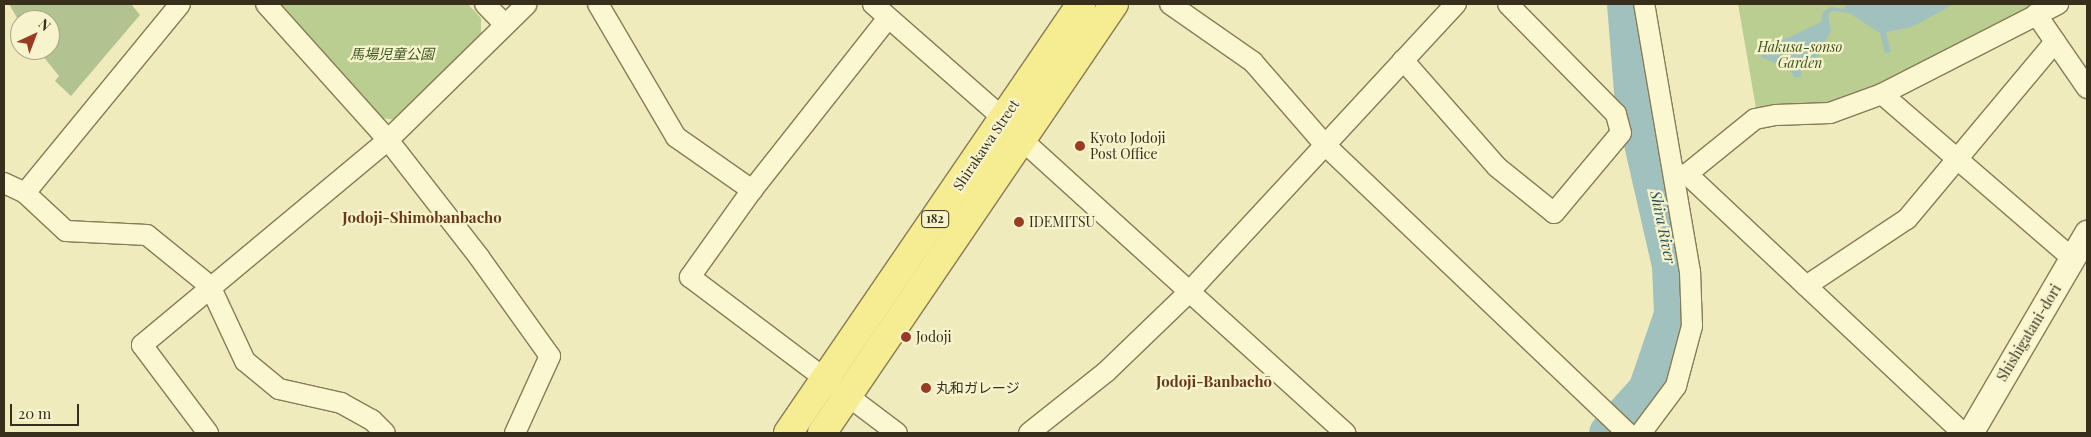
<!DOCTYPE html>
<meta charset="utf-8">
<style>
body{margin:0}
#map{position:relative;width:2091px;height:437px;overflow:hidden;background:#f0ebbd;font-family:"Playfair Display","Noto Sans JP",serif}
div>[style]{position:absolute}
.green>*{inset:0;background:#bace91}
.cemetery>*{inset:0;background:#b2c291}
.water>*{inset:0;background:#a1c1be}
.river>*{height:41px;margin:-20.5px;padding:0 20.5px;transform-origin:20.5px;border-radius:20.5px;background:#a1c1be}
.roads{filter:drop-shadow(1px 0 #887b56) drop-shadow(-1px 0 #887b56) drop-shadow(0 1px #887b56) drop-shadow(0 -1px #887b56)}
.minor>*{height:20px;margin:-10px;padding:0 10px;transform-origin:10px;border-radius:10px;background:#faf7d1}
.tertiary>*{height:25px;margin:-12.5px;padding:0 12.5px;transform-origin:12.5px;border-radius:12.5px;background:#faf7d1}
.primary>*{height:28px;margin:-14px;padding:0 14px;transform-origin:14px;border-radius:14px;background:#f6ec92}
.dots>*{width:14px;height:14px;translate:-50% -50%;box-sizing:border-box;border:2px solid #f7f4cd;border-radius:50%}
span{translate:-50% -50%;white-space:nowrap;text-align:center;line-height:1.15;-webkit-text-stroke:4.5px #f7f4cd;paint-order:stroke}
.shield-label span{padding:1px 4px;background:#f7f4cd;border:1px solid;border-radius:4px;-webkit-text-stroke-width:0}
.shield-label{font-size:12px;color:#372e1b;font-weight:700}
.park-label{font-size:14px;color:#3c5421;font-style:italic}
.poi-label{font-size:14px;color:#372e1b}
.left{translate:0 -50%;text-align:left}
.street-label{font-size:14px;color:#372e1b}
.neighbourhood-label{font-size:15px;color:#663918;font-weight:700}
.water-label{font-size:15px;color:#295158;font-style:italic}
.frame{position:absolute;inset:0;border:5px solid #372e1b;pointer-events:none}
.north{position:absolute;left:10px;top:10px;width:50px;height:50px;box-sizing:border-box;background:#f7f4cd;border:1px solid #aaa586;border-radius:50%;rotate:43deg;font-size:14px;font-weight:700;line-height:20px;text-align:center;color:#372e1b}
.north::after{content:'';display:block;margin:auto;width:18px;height:22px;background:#9a3b23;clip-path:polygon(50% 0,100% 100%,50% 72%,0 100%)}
.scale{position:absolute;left:10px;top:404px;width:69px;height:22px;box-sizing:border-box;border:2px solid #372e1b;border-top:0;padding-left:6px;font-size:15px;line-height:18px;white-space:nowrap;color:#372e1b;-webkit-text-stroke:4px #f7f4cd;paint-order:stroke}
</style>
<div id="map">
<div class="green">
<i style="clip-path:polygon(280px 4px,468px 4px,481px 18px,481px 36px,397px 120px,381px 118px)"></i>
<i style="clip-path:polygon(1738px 4px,2046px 4px,1878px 88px,1825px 106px,1756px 108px)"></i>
</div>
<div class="cemetery">
<i style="clip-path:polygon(9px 4px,131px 4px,140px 15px,71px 96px,55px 81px,59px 76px,38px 50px,50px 50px,50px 20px,20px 20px,20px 23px)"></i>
</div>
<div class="water">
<i style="clip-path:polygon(1845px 4px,1954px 4px,1912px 27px,1886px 32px,1891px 52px,1885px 53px,1880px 33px,1849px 13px,1832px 11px,1828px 15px,1831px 31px,1817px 58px,1799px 63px,1802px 76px,1794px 78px,1791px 70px,1761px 57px,1760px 51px,1821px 22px,1823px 12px,1831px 7px,1845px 9px)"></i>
</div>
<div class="river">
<i style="left:1609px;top:433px;width:58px;rotate:-47.8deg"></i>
<i style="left:1648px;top:390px;width:80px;rotate:-71.1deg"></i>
<i style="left:1674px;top:314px;width:49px;rotate:-92.3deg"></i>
<i style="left:1672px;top:265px;width:166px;rotate:-102.9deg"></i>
<i style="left:1635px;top:103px;width:99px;rotate:-94.6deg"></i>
</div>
<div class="roads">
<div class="minor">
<i style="left:266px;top:4px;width:183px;rotate:48.1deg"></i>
<i style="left:388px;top:140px;width:148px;rotate:52.1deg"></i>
<i style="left:479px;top:257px;width:122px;rotate:54.4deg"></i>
<i style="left:550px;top:356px;width:85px;rotate:114.4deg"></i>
<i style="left:485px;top:4px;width:29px;rotate:46deg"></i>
<i style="left:598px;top:4px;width:154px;rotate:59.6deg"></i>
<i style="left:676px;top:137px;width:93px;rotate:34.9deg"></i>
<i style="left:873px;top:4px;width:174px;rotate:41.3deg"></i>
<i style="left:1004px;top:119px;width:26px;rotate:50deg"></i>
<i style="left:1021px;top:139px;width:438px;rotate:42.2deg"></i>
<i style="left:1170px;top:4px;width:101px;rotate:34.9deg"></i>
<i style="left:1253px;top:62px;width:111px;rotate:49deg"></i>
<i style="left:1326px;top:146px;width:416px;rotate:43.6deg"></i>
<i style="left:2036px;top:14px;width:90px;rotate:55.4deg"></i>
<i style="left:888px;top:18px;width:219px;rotate:128.3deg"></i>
<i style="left:752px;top:190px;width:107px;rotate:125.5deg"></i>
<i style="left:690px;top:277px;width:259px;rotate:37deg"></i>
<i style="left:1403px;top:60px;width:142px;rotate:48.7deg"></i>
<i style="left:1497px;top:167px;width:73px;rotate:38.9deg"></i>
<i style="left:1554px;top:213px;width:104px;rotate:-50.1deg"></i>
<i style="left:1621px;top:133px;width:20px;rotate:-105deg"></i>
<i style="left:1616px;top:114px;width:154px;rotate:-134.5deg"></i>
<i style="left:1882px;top:94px;width:252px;rotate:40.8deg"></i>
<i style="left:1687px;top:174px;width:87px;rotate:-39deg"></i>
<i style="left:1755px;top:119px;width:21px;rotate:-11deg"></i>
<i style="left:1776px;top:115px;width:54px;rotate:-2.1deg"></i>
<i style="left:1830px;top:113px;width:55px;rotate:-20.1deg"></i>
<i style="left:1882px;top:94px;width:198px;rotate:-27.1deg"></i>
<i style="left:1675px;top:175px;width:12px;rotate:-5deg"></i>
<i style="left:1687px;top:174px;width:378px;rotate:43.2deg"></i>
<i style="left:4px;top:183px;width:23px;rotate:25deg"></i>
<i style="left:25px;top:193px;width:56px;rotate:42.8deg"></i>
<i style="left:66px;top:231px;width:81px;rotate:2.8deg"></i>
<i style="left:147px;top:235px;width:81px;rotate:39deg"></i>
<i style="left:210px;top:286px;width:83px;rotate:65deg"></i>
<i style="left:245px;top:361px;width:44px;rotate:39.5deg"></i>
<i style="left:279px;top:389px;width:64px;rotate:12.7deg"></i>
<i style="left:341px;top:403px;width:35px;rotate:29deg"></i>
<i style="left:372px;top:420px;width:18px;rotate:45deg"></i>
<i style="left:25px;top:193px;width:244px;rotate:-50.6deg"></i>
<i style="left:1806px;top:286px;width:121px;rotate:-33.6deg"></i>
<i style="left:1907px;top:219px;width:231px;rotate:-50.1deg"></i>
<i style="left:208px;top:433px;width:110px;rotate:-126.9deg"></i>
<i style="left:142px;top:345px;width:320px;rotate:-39.8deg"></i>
<i style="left:388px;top:140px;width:194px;rotate:-44.4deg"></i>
<i style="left:1029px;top:433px;width:98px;rotate:-38.4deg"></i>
<i style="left:1106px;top:372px;width:115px;rotate:-43.9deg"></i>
<i style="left:1189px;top:292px;width:393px;rotate:-47.2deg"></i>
<i style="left:1641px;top:433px;width:59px;rotate:-53.3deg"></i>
<i style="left:1676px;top:386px;width:62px;rotate:-75.1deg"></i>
<i style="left:1692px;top:326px;width:54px;rotate:-92.1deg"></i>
<i style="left:1690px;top:272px;width:272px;rotate:-99.7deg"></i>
</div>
<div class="tertiary">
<i style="left:1970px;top:433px;width:232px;rotate:-59.7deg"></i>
</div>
<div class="primary">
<i style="left:788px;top:433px;width:520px;rotate:-55.67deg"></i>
<i style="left:822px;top:433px;width:519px;rotate:-55.76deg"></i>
</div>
</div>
<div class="dots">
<i style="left:1080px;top:146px;background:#9a3b23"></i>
<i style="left:1019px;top:222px;background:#9a3b23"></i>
<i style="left:906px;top:337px;background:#9a3b23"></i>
<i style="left:926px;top:388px;background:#9a3b23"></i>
</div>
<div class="shield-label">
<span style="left:935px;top:219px">182</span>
</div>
<div class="park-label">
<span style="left:1800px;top:55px">Hakusa-sonso<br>Garden</span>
<span style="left:392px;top:54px">馬場児童公園</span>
</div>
<div class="poi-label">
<span class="left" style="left:1090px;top:146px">Kyoto Jodoji<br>Post Office</span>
<span class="left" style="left:1029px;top:222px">IDEMITSU</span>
<span class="left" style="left:916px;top:337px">Jodoji</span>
<span class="left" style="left:936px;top:388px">丸和ガレージ</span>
</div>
<div class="street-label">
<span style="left:986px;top:145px;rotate:-56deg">Shirakawa Street</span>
<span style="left:2029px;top:333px;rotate:-59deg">Shishigatani-dori</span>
</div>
<div class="neighbourhood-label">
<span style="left:422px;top:218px">Jodoji-Shimobanbacho</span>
<span style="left:1214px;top:382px">Jodoji-Banbachō</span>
</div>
<div class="water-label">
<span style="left:1663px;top:227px;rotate:78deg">Shira River</span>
</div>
<div class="frame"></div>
<div class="north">N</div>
<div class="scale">20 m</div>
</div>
